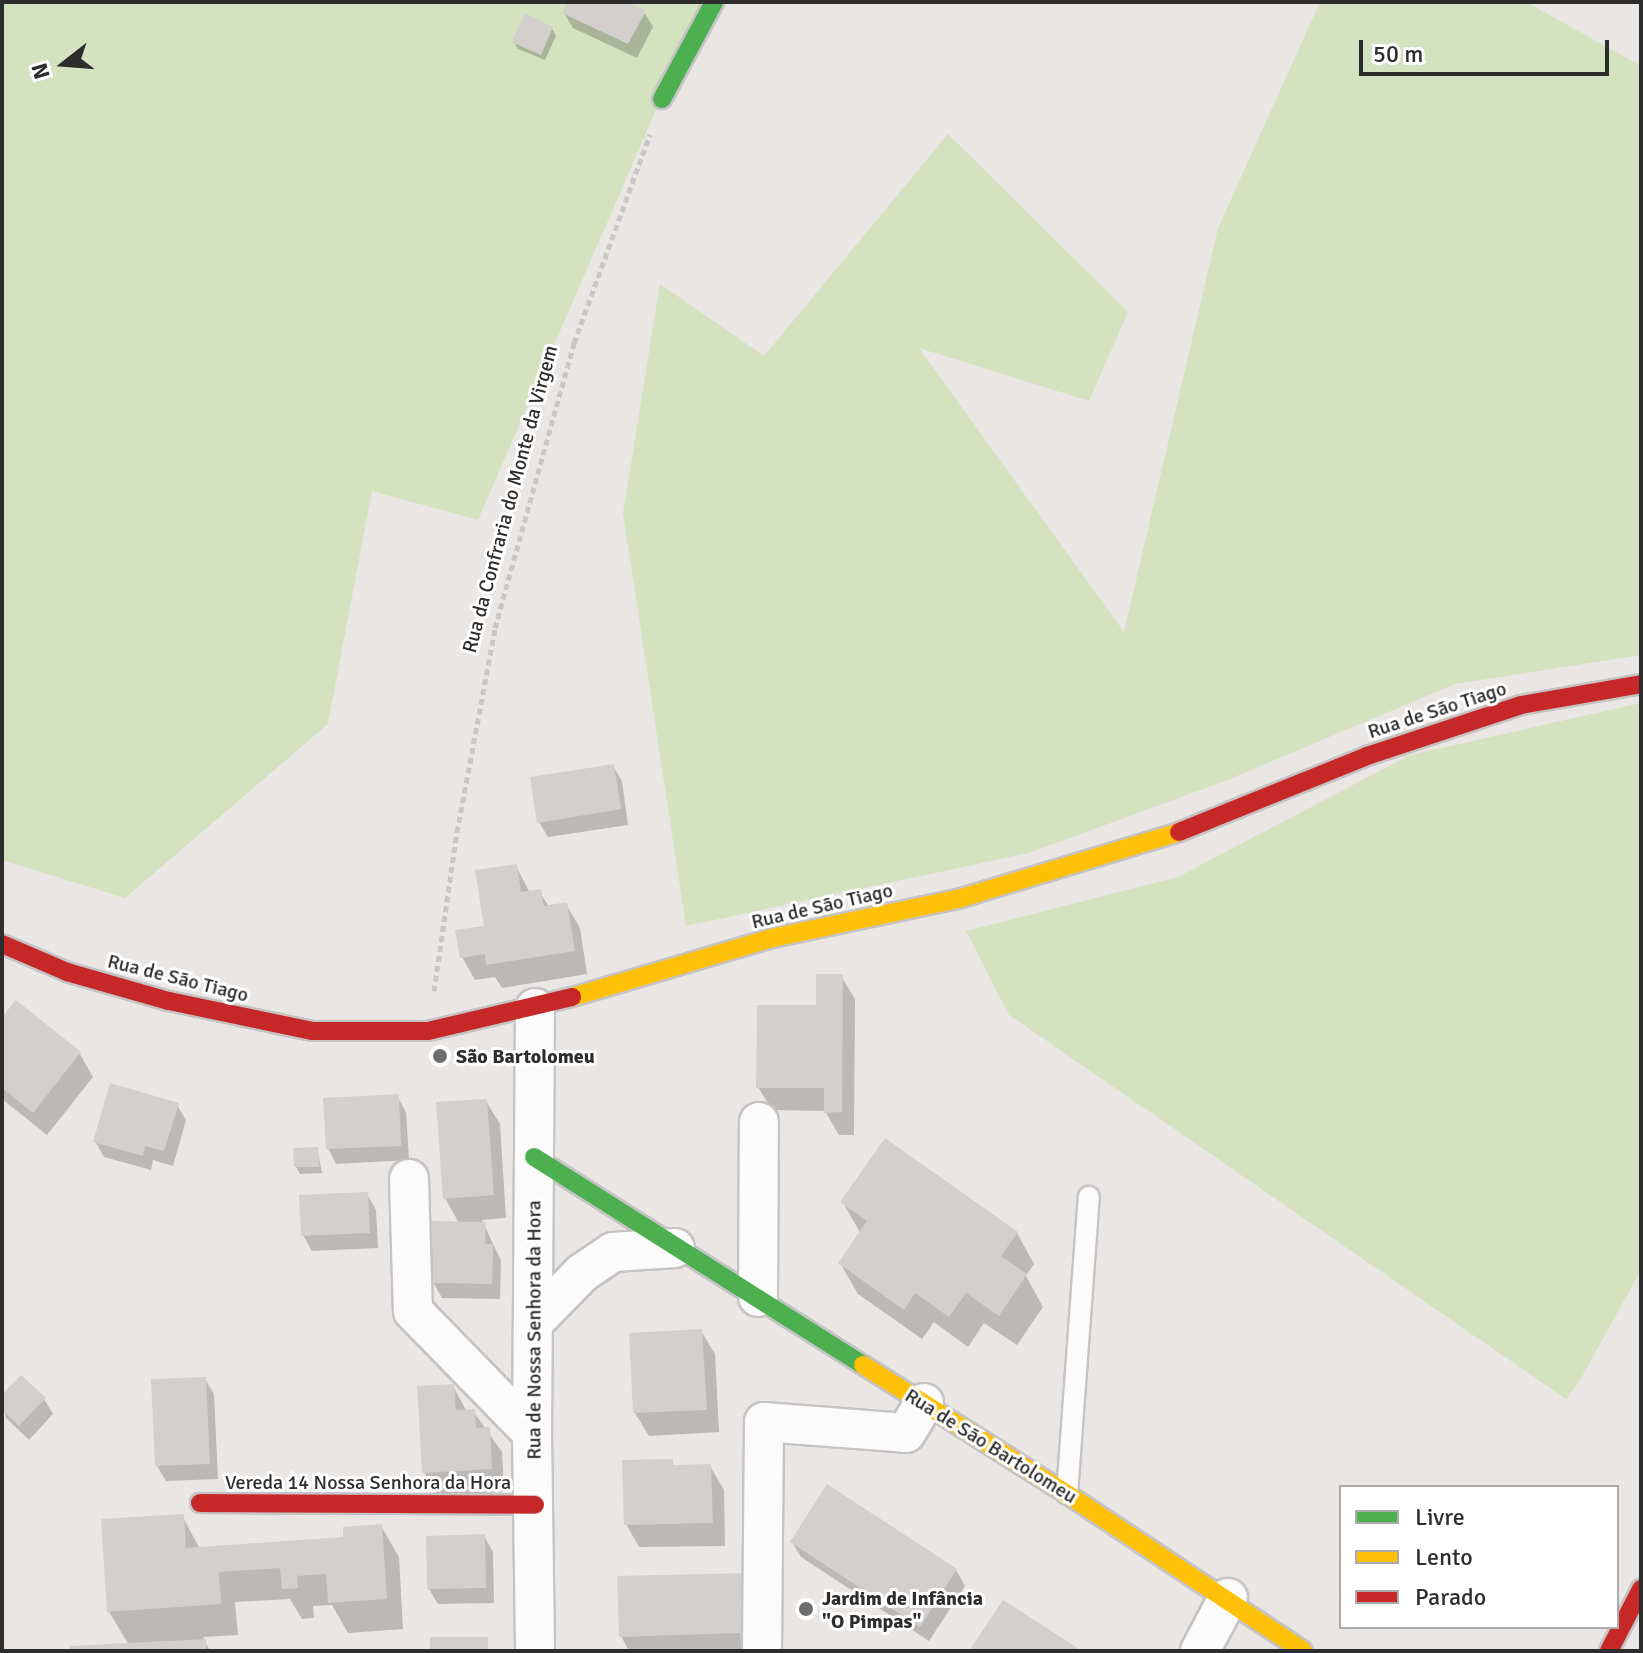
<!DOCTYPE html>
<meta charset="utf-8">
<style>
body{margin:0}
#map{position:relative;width:1643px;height:1653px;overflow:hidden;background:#eae6e4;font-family:Signika,sans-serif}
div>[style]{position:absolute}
.green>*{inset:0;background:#d5e2c0}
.shadow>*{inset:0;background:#0003}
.building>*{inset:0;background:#d2cfcd}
.path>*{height:5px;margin-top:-2.5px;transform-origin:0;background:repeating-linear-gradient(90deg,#c7c7c7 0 6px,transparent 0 10px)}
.roads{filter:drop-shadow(2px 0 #c5c3c4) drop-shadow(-2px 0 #c5c3c4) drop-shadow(0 2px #c5c3c4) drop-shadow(0 -2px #c5c3c4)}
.lane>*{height:20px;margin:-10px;padding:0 10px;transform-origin:10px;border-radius:10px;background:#fcfbfb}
.street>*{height:38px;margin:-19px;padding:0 19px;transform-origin:19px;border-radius:19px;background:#fcfbfb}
.fast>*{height:18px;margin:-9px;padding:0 9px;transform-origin:9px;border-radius:9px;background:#4caf50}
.slow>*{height:18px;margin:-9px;padding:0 9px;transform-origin:9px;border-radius:9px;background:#ffc107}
.jam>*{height:18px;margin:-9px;padding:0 9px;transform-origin:9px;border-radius:9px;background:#c62828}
.dots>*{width:22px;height:22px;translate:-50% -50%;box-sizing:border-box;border:4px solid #fff;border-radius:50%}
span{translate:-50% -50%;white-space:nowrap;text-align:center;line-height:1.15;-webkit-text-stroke:6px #fff;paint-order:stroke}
.street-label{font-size:20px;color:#2d2d2d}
.poi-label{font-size:20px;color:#2d2d2d;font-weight:700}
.left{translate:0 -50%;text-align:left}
.frame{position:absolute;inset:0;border:4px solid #2d2d2d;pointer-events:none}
.legend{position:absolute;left:1339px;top:1485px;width:280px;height:144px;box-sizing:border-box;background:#fff;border:2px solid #ababab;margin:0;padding:10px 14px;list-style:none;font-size:24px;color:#2d2d2d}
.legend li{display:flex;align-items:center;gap:16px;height:40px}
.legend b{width:40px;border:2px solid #ababab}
.north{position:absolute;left:24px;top:24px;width:80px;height:80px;-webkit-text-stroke:6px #fff;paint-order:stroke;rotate:253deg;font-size:22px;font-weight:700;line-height:32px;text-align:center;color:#2d2d2d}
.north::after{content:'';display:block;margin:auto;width:28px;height:36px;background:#2d2d2d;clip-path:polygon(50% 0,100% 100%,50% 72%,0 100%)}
.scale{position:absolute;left:1359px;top:40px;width:250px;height:36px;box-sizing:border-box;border:4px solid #2d2d2d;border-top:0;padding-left:10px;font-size:24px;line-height:28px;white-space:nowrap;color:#2d2d2d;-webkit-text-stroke:6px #fff;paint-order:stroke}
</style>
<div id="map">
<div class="green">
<i style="clip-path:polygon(2px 2px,703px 2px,478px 520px,372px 491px,328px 724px,125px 898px,2px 860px)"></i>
<i style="clip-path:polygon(1320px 2px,1526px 2px,1641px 66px,1641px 655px,1455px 684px,1225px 781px,1029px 853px,686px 926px,623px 513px,660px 284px,764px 356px,948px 134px,1128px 312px,1089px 401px,919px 348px,1124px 632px,1218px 228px)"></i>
<i style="clip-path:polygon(1641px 703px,1641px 1270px,1579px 1382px,1566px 1399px,1009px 1015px,966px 931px,1178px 877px,1410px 755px)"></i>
</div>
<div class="shadow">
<i style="clip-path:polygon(569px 2px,623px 2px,644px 12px,653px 27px,637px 58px,573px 28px,564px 13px)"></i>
<i style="clip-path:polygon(552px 29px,556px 36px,545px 60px,518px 49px,514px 42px)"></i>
<i style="clip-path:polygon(613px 766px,622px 781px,628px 825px,548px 837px,539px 822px)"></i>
<i style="clip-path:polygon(516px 866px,530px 893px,540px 892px,549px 907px,566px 904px,580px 928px,587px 974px,502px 988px,495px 977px,475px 980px,462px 957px,486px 927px)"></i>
<i style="clip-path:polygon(841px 976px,855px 999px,854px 1135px,839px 1135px,825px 1111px,772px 1110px,758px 1087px)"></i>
<i style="clip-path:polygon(16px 1003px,80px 1054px,93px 1077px,47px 1135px,2px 1099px,2px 1020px)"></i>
<i style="clip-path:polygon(397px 1096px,406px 1112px,409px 1160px,336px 1164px,328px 1148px)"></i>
<i style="clip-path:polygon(486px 1101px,500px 1124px,506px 1218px,482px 1220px,501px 1261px,500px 1299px,442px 1298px,433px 1282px,459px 1223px,445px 1198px)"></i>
<i style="clip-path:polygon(177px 1105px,186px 1120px,173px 1166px,153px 1160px,151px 1170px,104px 1157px,95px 1141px)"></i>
<i style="clip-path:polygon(317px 1149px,322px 1173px,300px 1174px,296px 1167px)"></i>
<i style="clip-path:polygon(367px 1194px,376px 1210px,378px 1248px,312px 1251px,303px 1235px)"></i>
<i style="clip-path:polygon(843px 1203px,1017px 1233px,1034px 1264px,1026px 1276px,1043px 1307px,1017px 1345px,984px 1323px,968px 1347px,934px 1322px,922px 1339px,858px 1294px,840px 1263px,861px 1234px)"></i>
<i style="clip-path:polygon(701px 1331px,715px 1354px,719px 1432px,649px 1436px,635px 1413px)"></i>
<i style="clip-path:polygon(205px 1379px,214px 1394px,218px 1479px,166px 1481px,157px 1466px)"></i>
<i style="clip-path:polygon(453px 1386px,467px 1412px,473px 1411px,502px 1452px,504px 1492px,437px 1495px,424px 1472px)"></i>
<i style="clip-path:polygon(2px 1398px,44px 1399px,53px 1414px,29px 1440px,6px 1418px)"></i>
<i style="clip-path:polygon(671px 1461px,675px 1467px,710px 1466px,724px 1490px,725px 1546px,639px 1547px,626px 1524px)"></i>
<i style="clip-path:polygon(182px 1516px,200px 1549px,345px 1539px,381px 1526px,399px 1557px,403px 1629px,348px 1633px,332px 1605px,313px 1606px,314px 1618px,302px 1619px,290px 1599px,235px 1602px,238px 1635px,203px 1637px,210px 1651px,72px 1651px,129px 1645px,109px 1612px)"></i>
<i style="clip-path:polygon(484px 1536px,493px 1552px,494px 1603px,438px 1604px,429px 1589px)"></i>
<i style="clip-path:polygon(792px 1542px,956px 1570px,965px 1586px,929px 1641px,801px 1557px)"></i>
<i style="clip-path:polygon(749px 1575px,764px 1651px,629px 1651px,621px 1636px)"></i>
</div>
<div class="building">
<i style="clip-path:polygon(567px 2px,628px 2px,646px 11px,628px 44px,562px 13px)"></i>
<i style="clip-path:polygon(525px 13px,553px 27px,541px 55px,512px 42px)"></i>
<i style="clip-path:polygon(614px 764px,621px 809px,537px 823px,530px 777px)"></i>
<i style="clip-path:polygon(517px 864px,521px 892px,541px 889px,544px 906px,567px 902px,575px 951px,486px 965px,485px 954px,460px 958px,455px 930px,484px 926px,475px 870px)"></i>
<i style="clip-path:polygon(816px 974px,843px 974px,842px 1112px,824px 1113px,824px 1088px,756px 1088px,757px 1005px,816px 1005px)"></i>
<i style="clip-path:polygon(16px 1000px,81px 1052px,33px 1113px,2px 1088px,2px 1017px)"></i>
<i style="clip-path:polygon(110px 1083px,179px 1103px,164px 1151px,145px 1146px,143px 1156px,93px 1142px)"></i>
<i style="clip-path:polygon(399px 1094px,401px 1146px,326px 1149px,323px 1098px)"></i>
<i style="clip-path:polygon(487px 1099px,494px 1195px,443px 1199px,436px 1102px)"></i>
<i style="clip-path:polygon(885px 1138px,1018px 1232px,1001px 1256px,1027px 1274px,999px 1316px,966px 1293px,949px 1317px,915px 1293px,904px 1310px,838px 1263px,867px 1221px,840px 1202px)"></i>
<i style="clip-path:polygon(318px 1147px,319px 1167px,294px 1167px,293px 1148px)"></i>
<i style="clip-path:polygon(368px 1192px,370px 1233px,301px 1236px,299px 1195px)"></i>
<i style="clip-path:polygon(432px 1221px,486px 1222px,485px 1244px,493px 1244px,492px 1284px,431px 1283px)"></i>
<i style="clip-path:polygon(702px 1329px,707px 1410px,633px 1413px,629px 1333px)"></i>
<i style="clip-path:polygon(21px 1375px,46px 1398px,19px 1426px,2px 1410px,2px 1395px)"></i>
<i style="clip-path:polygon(206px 1377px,210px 1464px,155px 1466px,151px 1379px)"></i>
<i style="clip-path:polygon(454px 1384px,456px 1410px,475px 1409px,476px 1428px,490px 1427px,492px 1469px,422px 1473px,417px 1386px)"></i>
<i style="clip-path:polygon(673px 1459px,673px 1465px,711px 1464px,713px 1523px,624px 1525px,622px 1460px)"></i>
<i style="clip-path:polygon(827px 1484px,957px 1569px,920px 1627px,790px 1542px)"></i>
<i style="clip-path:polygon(184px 1514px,186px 1548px,343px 1537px,343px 1527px,382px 1524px,387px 1599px,328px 1603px,326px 1574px,297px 1576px,298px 1588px,282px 1589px,280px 1568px,219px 1572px,221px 1604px,107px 1612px,101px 1519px)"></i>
<i style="clip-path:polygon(485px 1534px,486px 1588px,427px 1589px,426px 1536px)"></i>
<i style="clip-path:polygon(750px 1573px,753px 1651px,741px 1651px,740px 1633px,619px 1637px,617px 1576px)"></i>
<i style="clip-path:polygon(1003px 1600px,1036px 1621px,1082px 1651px,969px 1651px)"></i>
<i style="clip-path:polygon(430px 1637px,488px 1637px,488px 1651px,430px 1651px)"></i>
<i style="clip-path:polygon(206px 1639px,206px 1651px,70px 1651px,70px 1646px)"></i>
</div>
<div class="path">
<i style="left:434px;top:991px;width:161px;rotate:-81.8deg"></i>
<i style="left:457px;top:832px;width:208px;rotate:-79.4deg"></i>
<i style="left:495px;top:628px;width:296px;rotate:-74.5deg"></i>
<i style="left:574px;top:343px;width:222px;rotate:-70deg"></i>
</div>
<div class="roads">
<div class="lane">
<i style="left:1067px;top:1494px;width:298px;rotate:-85.8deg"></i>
</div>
<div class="street">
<i style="left:535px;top:1008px;width:425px;rotate:90.4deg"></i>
<i style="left:532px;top:1433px;width:218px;rotate:89.2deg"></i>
<i style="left:409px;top:1179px;width:132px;rotate:88.3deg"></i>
<i style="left:413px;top:1311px;width:170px;rotate:45.7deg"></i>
<i style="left:758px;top:1297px;width:175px;rotate:-89.7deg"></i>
<i style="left:535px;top:1321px;width:67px;rotate:-45.6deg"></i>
<i style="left:582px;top:1273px;width:37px;rotate:-34deg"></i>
<i style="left:613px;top:1252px;width:62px;rotate:-3.7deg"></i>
<i style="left:762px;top:1651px;width:229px;rotate:-89.5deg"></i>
<i style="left:764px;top:1422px;width:142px;rotate:4.4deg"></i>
<i style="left:906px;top:1433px;width:35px;rotate:-59deg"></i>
<i style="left:1200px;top:1651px;width:60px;rotate:-62.2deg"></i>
</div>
<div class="fast">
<i style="left:662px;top:99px;width:110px;rotate:-61.8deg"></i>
<i style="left:534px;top:1157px;width:389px;rotate:32.3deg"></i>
</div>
<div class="slow">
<i style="left:572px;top:997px;width:209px;rotate:-16.4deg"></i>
<i style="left:772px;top:938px;width:193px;rotate:-11.9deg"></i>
<i style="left:961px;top:898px;width:228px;rotate:-16.8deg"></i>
<i style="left:863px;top:1365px;width:241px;rotate:32.3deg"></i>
<i style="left:1067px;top:1494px;width:283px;rotate:33.6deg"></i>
</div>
<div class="jam">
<i style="left:1179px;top:832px;width:203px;rotate:-22deg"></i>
<i style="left:1367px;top:756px;width:162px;rotate:-18.3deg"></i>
<i style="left:1521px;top:705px;width:122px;rotate:-9.9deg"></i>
<i style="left:2px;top:944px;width:71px;rotate:23.3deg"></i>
<i style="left:67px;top:972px;width:106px;rotate:15.9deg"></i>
<i style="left:169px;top:1001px;width:146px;rotate:11.8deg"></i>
<i style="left:312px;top:1031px;width:116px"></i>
<i style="left:428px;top:1031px;width:148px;rotate:-13.3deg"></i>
<i style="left:200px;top:1503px;width:335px;rotate:0.3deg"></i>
<i style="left:1609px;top:1651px;width:70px;rotate:-62.7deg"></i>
</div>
</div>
<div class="dots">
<i style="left:440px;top:1056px;background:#6f6e6d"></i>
<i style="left:806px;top:1609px;background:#6f6e6d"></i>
</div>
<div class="street-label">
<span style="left:510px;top:499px;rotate:-75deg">Rua da Confraria do Monte da Virgem</span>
<span style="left:1437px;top:710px;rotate:-18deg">Rua de São Tiago</span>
<span style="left:822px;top:906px;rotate:-13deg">Rua de São Tiago</span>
<span style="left:178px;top:978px;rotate:14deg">Rua de São Tiago</span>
<span style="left:534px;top:1330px;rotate:-90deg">Rua de Nossa Senhora da Hora</span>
<span style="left:991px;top:1446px;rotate:32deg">Rua de São Bartolomeu</span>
<span style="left:368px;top:1482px">Vereda 14 Nossa Senhora da Hora</span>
</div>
<div class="poi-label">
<span class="left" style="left:456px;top:1056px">São Bartolomeu</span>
<span class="left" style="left:822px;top:1610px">Jardim de Infância<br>"O Pimpas"</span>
</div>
<div class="frame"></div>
<ul class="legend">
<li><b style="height:10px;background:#4caf50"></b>Livre</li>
<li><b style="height:10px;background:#ffc107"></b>Lento</li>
<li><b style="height:10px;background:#c62828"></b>Parado</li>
</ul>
<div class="north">N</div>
<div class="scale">50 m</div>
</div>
